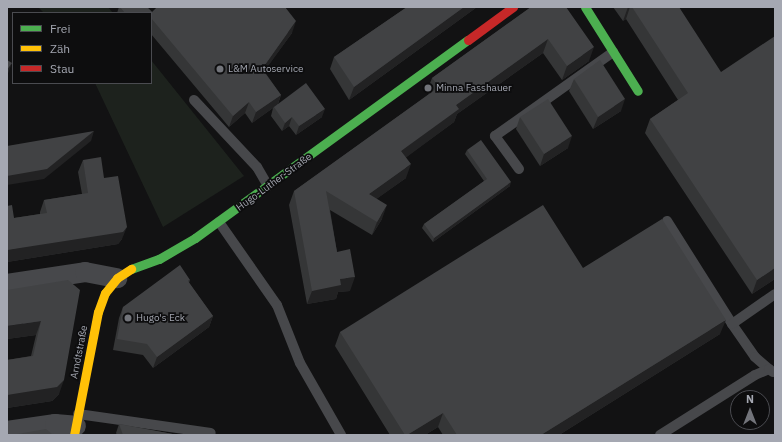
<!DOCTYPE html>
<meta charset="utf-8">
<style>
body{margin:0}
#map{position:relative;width:782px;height:442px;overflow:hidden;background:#121213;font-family:"IBM Plex Sans",sans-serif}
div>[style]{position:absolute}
.green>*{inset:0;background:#1d221d}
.lane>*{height:10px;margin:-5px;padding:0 5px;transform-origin:5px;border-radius:5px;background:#47484b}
.street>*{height:20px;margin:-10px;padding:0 10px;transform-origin:10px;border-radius:10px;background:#47484b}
.fast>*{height:9px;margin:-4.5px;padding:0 4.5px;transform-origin:4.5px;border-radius:4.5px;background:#4caf50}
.slow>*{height:9px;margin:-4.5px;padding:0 4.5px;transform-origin:4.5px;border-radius:4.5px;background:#ffc107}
.jam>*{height:9px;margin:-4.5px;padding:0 4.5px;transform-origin:4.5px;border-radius:4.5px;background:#c62828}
.wall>*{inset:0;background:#353637}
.shaded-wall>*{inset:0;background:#222223}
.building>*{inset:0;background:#414244}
.dots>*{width:11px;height:11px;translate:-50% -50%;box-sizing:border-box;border:2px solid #0d0d0e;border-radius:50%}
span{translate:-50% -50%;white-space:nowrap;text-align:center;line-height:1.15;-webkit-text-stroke:3.5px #0d0d0e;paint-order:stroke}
.poi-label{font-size:10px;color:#a5a8b2}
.left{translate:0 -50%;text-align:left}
.street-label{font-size:10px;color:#a5a8b2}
.frame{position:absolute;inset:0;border:8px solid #a5a8b2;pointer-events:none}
.legend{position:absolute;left:12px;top:12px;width:140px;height:72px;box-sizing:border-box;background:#0d0d0e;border:1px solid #4a4b50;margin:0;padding:5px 7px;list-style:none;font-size:12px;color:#a5a8b2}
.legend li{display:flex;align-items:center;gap:8px;height:20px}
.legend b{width:20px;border:1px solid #4a4b50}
.north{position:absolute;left:730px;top:390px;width:40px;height:40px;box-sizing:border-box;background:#0d0d0e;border:1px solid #4a4b50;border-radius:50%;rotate:0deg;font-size:11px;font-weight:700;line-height:16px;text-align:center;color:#a5a8b2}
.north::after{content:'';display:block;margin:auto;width:14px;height:18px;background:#72747a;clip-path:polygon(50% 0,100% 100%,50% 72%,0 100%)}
</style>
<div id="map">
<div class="green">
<i style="clip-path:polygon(38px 7px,108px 7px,113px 13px,44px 13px)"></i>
<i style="clip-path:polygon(151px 60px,244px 176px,163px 227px,95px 83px,151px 83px)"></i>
</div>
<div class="lane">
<i style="left:194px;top:100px;width:92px;rotate:46.8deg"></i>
<i style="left:257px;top:167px;width:22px;rotate:60deg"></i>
<i style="left:519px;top:169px;width:41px;rotate:-126deg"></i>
<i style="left:495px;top:136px;width:145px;rotate:-35.4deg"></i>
<i style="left:667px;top:221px;width:122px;rotate:57.7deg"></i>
<i style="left:732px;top:324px;width:40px;rotate:55.1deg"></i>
<i style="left:755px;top:357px;width:18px;rotate:41deg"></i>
<i style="left:219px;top:222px;width:101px;rotate:55.1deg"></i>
<i style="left:277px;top:305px;width:62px;rotate:68.4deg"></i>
<i style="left:300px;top:363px;width:83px;rotate:60.3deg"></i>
<i style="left:732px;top:324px;width:52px;rotate:-34.9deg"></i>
<i style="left:78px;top:414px;width:134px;rotate:8.1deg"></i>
<i style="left:660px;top:435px;width:112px;rotate:-32.3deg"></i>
<i style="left:755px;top:375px;width:15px;rotate:-23deg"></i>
<i style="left:769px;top:369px;width:5px;rotate:37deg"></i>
</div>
<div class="street">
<i style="left:7px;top:284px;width:79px;rotate:-8.7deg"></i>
<i style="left:85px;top:272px;width:33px;rotate:11deg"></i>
<i style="left:7px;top:431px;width:49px;rotate:-8.3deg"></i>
<i style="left:55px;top:424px;width:21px;rotate:5deg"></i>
</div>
<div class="fast">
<i style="left:585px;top:7px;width:99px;rotate:57.8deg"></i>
<i style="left:131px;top:269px;width:30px;rotate:-20deg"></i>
<i style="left:159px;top:259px;width:42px;rotate:-30.3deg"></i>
<i style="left:195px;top:238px;width:337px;rotate:-36deg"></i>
</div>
<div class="slow">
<i style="left:74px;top:435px;width:125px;rotate:-79deg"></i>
<i style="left:98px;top:312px;width:20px;rotate:-70deg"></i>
<i style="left:105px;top:293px;width:19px;rotate:-51deg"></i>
<i style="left:117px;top:278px;width:17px;rotate:-33deg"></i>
</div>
<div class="jam">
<i style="left:468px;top:40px;width:56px;rotate:-36.3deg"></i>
</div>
<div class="wall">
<i style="clip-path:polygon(119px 7px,147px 7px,152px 12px,292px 33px,264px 71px,281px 95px,278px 104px,322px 117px,296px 135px,289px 126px,282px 131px,271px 116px,273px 108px,252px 123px,245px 113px,229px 127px,151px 34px,151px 13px,117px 13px)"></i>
<i style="clip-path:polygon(407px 7px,477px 7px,349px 100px,330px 69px,334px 57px)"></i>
<i style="clip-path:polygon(531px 7px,589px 61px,562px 80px,543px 53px,457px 114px,454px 122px,406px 157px,406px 178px,376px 199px,382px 219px,372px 235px,330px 210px,337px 252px,350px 291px,338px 292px,336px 299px,307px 304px,289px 205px,294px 191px,429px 94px,427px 91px,432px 78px)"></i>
<i style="clip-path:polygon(613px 7px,679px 7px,775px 279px,752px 294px,645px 133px,650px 119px,678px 100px,626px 19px,623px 21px)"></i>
<i style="clip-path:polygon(574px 79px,621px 111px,593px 129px,569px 91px)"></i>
<i style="clip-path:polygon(520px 117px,568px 148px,540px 166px,516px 129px)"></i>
<i style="clip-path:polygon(467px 150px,510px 186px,433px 242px,422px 228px,424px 224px,484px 181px,465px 154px)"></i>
<i style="clip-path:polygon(83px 160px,104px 178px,122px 239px,118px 244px,7px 262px,7px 206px,14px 218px,40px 214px,40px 212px,44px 200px,82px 194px,78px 172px)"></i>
<i style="clip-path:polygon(583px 268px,720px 334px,559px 435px,443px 435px,438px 427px,425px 435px,390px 435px,335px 346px,340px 332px)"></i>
<i style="clip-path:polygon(68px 280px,59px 394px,52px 401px,7px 408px,7px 360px,31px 356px,36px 335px,7px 339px)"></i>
<i style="clip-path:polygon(190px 280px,189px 283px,213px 316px,209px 327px,153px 368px,143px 355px,113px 350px,119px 318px,123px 307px)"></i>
<i style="clip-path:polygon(119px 424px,178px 435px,117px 435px,116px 433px)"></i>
</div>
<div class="shaded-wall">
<i style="clip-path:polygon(464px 7px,477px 7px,349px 100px,354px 87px)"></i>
<i style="clip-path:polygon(628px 7px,630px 7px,626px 19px,623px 21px)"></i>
<i style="clip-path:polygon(296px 21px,292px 33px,258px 80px,262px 69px)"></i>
<i style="clip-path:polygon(548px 39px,543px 53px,457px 114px,454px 122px,396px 165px,401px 151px,456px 105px)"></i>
<i style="clip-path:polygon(594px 47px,589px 61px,562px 80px,567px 66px)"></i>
<i style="clip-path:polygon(12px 63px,7px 76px,7px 70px)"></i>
<i style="clip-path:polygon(281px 95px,277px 106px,274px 107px,273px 108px,252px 123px,256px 112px)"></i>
<i style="clip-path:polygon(625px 99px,621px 111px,593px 129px,598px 117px)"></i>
<i style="clip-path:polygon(249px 102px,245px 113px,229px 127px,233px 116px)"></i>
<i style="clip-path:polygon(325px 109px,322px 117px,296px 135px,299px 126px)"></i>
<i style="clip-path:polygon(292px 117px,289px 126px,282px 131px,285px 123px)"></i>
<i style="clip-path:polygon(94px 131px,91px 141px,44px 179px,7px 185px,7px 176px)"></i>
<i style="clip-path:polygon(572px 136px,568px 148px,540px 166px,544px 154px)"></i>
<i style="clip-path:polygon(411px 164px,406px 178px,364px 208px,369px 194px)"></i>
<i style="clip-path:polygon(511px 182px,510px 186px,433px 242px,434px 238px)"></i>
<i style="clip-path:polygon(387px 205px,382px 219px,372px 235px,377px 222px)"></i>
<i style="clip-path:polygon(127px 227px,122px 239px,118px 244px,7px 262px,7px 250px)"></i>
<i style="clip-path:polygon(775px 268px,775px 279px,752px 294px,757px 280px)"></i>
<i style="clip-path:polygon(355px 277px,350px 291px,338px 292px,336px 299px,307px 304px,312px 291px,340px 279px)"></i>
<i style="clip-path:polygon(213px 316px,209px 327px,153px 368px,157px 357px)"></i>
<i style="clip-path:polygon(726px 320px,720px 334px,559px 435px,541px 435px)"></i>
<i style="clip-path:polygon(41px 321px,36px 335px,7px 339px,7px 326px)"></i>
<i style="clip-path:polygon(64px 380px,59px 394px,52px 401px,7px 408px,7px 395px)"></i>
<i style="clip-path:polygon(443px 413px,438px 427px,425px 435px,407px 435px)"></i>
</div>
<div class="building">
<i style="clip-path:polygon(120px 7px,147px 7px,152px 12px,157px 7px,285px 7px,296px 21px,262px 69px,281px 95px,256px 112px,249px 102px,233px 116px,151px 18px,151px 13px,125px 13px)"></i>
<i style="clip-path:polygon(407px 7px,464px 7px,354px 87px,334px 57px)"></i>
<i style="clip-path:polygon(531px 7px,566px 7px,594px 47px,567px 66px,548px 39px,456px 105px,459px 109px,401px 151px,411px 164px,369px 194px,387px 205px,377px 222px,326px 191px,337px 252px,350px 249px,355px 277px,340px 279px,341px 285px,312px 291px,294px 191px,439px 87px,432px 78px)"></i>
<i style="clip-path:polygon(632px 7px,679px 7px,721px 72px,775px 36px,775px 268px,757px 280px,650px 119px,688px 93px)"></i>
<i style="clip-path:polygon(7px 60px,12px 63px,7px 70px)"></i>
<i style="clip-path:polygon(600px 60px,625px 99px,598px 117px,574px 79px)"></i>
<i style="clip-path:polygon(306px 83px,325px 109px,299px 126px,292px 117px,285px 123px,274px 107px)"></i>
<i style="clip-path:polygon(548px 99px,572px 136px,544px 154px,520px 117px)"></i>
<i style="clip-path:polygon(94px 131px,47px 169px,7px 176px,7px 146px)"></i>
<i style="clip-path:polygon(481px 140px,511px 182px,434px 238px,424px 224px,487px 179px,467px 150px)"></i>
<i style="clip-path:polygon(101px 157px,104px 178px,118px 176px,127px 227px,123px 232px,7px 250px,7px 206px,12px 205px,14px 218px,47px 213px,44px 200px,88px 193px,83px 160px)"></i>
<i style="clip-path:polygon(543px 205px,583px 268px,662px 219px,726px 320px,541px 435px,457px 435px,443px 413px,407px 435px,405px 435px,340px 332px)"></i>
<i style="clip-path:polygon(180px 265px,190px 280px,188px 281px,213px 316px,157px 357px,147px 344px,117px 339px,123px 307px)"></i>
<i style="clip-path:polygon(68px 280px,80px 290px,64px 380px,57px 387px,7px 395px,7px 360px,33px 356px,41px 321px,7px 326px,7px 290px)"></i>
<i style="clip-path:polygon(119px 424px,178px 435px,123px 435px)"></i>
<i style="clip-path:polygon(46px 429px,53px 435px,12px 435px)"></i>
</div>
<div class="dots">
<i style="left:220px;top:69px;background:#72747a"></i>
<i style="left:428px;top:88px;background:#72747a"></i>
<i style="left:128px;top:318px;background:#72747a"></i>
</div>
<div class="poi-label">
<span class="left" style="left:228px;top:69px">L&amp;M Autoservice</span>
<span class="left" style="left:436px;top:88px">Minna Fasshauer</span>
<span class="left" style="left:136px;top:318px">Hugo's Eck</span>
</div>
<div class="street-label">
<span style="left:274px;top:182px;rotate:-36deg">Hugo-Luther-Straße</span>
<span style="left:79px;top:352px;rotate:-79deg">Arndtstraße</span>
</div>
<div class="frame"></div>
<ul class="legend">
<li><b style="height:5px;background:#4caf50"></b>Frei</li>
<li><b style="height:5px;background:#ffc107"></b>Zäh</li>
<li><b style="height:5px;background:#c62828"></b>Stau</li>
</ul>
<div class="north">N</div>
</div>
